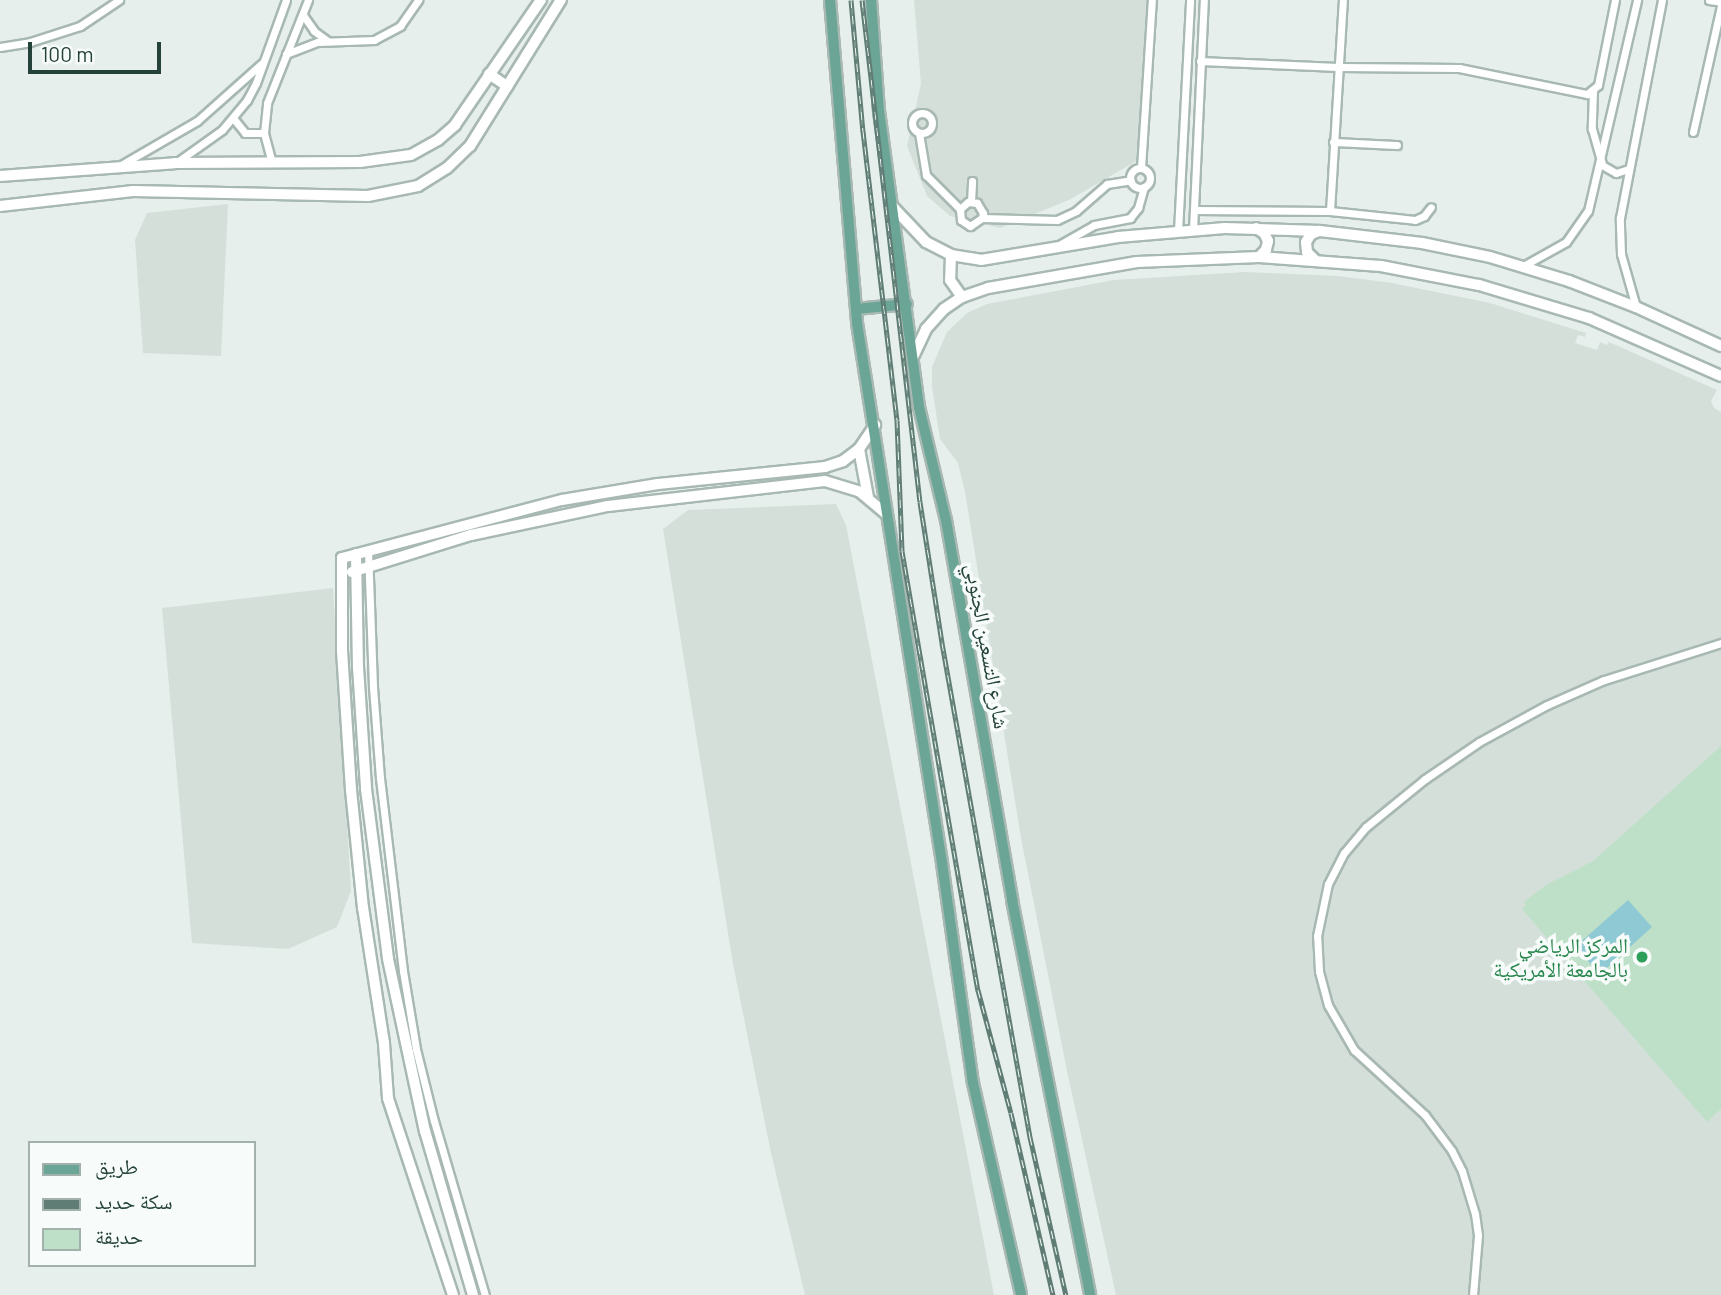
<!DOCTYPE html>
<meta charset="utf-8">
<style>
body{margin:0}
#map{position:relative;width:1721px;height:1295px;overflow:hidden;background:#e6efeb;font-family:Barlow,"Noto Naskh Arabic",sans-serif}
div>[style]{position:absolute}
.built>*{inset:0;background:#d4dfda}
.green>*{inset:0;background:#bfe0c8}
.water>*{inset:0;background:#8ec9d4}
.roads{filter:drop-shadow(2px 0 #a8b8b2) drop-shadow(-2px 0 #a8b8b2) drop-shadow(0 2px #a8b8b2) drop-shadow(0 -2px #a8b8b2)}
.street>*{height:7px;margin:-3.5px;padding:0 3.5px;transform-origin:3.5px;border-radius:3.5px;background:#fff}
.street>.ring{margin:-3.5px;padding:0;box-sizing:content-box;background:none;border:7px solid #fff;border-radius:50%}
.secondary>*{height:10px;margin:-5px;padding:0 5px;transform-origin:5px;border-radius:5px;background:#fff}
.primary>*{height:10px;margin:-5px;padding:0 5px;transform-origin:5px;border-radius:5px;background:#6aa596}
.rail>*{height:5px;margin-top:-2.5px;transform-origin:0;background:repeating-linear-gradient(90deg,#f7fbf9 0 8px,#5f7d75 0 16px);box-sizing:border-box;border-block:2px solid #5f7d75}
.dots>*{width:19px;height:19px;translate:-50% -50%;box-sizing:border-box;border:4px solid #f7fbf9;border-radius:50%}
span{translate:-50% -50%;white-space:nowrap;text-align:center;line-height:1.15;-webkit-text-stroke:7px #f7fbf9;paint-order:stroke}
.street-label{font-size:21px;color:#24423a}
.leisure-label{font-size:21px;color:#27864d}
.right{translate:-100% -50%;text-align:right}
.legend{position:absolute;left:28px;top:1141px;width:228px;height:126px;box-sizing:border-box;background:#f7fbf9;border:2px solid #a3b1ad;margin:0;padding:9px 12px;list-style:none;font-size:21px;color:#24423a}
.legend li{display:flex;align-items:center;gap:14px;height:35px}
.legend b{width:35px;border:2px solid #a3b1ad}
.scale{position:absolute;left:28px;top:42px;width:133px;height:32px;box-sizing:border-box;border:4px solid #24423a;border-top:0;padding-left:9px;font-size:21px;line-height:24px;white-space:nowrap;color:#24423a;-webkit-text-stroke:5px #f7fbf9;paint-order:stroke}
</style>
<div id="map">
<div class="built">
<i style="clip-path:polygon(914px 0,1156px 0,1138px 160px,1069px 200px,1000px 228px,950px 216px,927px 196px,907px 146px,921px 84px)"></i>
<i style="clip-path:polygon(228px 204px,221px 356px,143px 353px,135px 240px,147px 213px)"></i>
<i style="clip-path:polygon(1245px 272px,1338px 276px,1392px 283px,1490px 303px,1586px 333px,1585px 337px,1578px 335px,1575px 343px,1597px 350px,1600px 342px,1607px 345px,1609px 342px,1717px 390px,1711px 401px,1714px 408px,1721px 412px,1721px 1295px,1116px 1295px,1067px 1071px,1021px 838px,965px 492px,958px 463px,940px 439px,932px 386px,932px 367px,947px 332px,967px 313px,987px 304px,1114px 280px)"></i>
<i style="clip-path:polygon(836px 504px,846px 525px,994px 1295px,805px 1295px,771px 1153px,733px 964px,663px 529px,688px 510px)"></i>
<i style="clip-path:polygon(333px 588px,351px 891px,337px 927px,288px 949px,192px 943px,162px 608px)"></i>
</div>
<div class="green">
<i style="clip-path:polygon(1721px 746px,1721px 1109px,1707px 1122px,1522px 909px,1526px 905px,1524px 902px,1546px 885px,1593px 861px)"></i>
</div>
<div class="water">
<i style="clip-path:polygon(1628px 900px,1652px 927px,1600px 974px,1575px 947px)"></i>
</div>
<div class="roads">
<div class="street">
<i style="left:1709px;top:0;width:12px;rotate:9deg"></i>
<i style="left:303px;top:15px;width:19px;rotate:55deg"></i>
<i style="left:314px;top:31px;width:17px;rotate:36deg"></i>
<i style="left:0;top:47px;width:30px;rotate:-9deg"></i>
<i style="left:30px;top:42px;width:52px;rotate:-17.7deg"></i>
<i style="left:80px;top:26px;width:47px;rotate:-33.7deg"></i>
<i style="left:286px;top:54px;width:34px;rotate:-21deg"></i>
<i style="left:318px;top:42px;width:56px;rotate:-2deg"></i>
<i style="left:374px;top:40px;width:30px;rotate:-28deg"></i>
<i style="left:400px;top:26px;width:32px;rotate:-55deg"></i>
<i style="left:1200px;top:61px;width:138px;rotate:2.5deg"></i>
<i style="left:1338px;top:67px;width:121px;rotate:0.5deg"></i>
<i style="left:1459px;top:68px;width:131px;rotate:11.5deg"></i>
<i style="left:1587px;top:94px;width:14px;rotate:-39deg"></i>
<i style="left:1598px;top:85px;width:87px;rotate:-78.7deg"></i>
<i style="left:1593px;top:91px;width:38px;rotate:92deg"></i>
<i style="left:1592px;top:129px;width:37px;rotate:74deg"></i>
<i style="left:1602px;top:165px;width:16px;rotate:30deg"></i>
<i style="left:1616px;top:173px;width:13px;rotate:-18deg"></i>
<i class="ring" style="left:912px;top:113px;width:13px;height:13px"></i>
<i style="left:233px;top:118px;width:19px;rotate:51deg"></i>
<i style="left:245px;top:133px;width:19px"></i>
<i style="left:1693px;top:132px;width:129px;rotate:-77.5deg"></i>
<i style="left:919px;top:133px;width:43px;rotate:80.5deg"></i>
<i style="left:926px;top:175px;width:48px;rotate:45deg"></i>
<i style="left:1333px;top:142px;width:64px;rotate:2.7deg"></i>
<i style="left:177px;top:162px;width:55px;rotate:-35.4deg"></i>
<i style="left:222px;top:130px;width:39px;rotate:-50deg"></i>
<i style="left:247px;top:100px;width:19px;rotate:-62deg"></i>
<i style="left:256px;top:83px;width:88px;rotate:-70.1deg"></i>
<i style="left:272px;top:163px;width:31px;rotate:-105deg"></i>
<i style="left:264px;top:133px;width:30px;rotate:-84deg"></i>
<i style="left:267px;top:103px;width:111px;rotate:-68.3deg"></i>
<i style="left:121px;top:165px;width:88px;rotate:-30.1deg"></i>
<i style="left:197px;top:121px;width:86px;rotate:-41.7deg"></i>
<i style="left:1141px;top:168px;width:168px;rotate:-86.3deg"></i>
<i class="ring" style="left:1130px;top:168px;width:13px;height:13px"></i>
<i style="left:971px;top:202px;width:21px;rotate:-87deg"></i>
<i style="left:1194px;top:210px;width:136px;rotate:0.4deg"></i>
<i style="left:1330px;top:211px;width:85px;rotate:6deg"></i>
<i style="left:1415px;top:220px;width:10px;rotate:-24deg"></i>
<i style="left:1424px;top:216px;width:11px;rotate:-52deg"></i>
<i style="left:1330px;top:211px;width:211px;rotate:-86.5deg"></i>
<i style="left:982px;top:218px;width:5px;rotate:-79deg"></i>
<i style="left:983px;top:213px;width:12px;rotate:-121deg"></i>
<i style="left:977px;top:203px;width:9px;rotate:-174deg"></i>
<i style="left:968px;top:202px;width:11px;rotate:139deg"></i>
<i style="left:960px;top:209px;width:11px;rotate:85deg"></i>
<i style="left:961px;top:220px;width:11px;rotate:34deg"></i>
<i style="left:970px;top:226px;width:14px;rotate:-34deg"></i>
<i style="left:982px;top:218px;width:75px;rotate:1.5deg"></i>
<i style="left:1057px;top:220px;width:21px;rotate:-25deg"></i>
<i style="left:1076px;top:211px;width:41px;rotate:-41.1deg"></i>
<i style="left:1107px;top:184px;width:24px;rotate:-9deg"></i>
<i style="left:1193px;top:230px;width:230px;rotate:-87.3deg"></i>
<i style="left:1178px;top:231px;width:231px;rotate:-87deg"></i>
<i style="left:1059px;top:245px;width:40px;rotate:-29.7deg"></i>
<i style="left:1094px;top:225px;width:37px;rotate:-11deg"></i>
<i style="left:1130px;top:218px;width:13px;rotate:-51deg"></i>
<i style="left:1138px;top:208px;width:22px;rotate:-74deg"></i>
<i style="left:1523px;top:266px;width:49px;rotate:-29.2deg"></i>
<i style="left:1566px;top:242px;width:38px;rotate:-55deg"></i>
<i style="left:1588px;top:211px;width:217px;rotate:-76.9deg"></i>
<i style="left:1636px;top:307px;width:55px;rotate:-105.8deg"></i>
<i style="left:1621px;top:254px;width:36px;rotate:-92deg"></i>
<i style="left:1620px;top:218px;width:222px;rotate:-79.1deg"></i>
<i style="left:368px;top:550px;width:137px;rotate:87.9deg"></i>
<i style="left:373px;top:687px;width:91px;rotate:85.6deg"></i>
<i style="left:380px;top:778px;width:194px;rotate:83.2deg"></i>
<i style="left:403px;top:971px;width:79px;rotate:80.5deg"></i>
<i style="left:416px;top:1049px;width:74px;rotate:76deg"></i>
<i style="left:434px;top:1121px;width:181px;rotate:73.7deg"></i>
<i style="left:1473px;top:1295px;width:60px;rotate:-85.2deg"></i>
<i style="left:1478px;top:1235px;width:21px;rotate:-98deg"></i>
<i style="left:1475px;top:1214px;width:45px;rotate:-106.8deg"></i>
<i style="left:1462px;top:1171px;width:22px;rotate:-117deg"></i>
<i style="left:1452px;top:1151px;width:45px;rotate:-126.9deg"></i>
<i style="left:1425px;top:1115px;width:96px;rotate:-137.5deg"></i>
<i style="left:1354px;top:1050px;width:52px;rotate:-120deg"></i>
<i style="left:1328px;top:1005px;width:35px;rotate:-105deg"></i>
<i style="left:1319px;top:971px;width:35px;rotate:-93deg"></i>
<i style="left:1317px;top:936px;width:53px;rotate:-78.1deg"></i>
<i style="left:1328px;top:884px;width:35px;rotate:-63deg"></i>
<i style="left:1344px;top:853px;width:34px;rotate:-50deg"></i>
<i style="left:1366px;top:827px;width:76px;rotate:-39.1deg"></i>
<i style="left:1425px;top:779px;width:65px;rotate:-34.4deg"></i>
<i style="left:1479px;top:742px;width:77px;rotate:-28.6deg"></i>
<i style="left:1547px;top:705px;width:62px;rotate:-23.7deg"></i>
<i style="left:1604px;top:680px;width:123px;rotate:-17.5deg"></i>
</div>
<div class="secondary">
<i style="left:489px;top:74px;width:22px;rotate:34deg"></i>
<i style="left:0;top:176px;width:175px;rotate:-4.2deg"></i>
<i style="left:175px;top:163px;width:185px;rotate:-0.3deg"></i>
<i style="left:360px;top:162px;width:51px;rotate:-7.8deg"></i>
<i style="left:411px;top:155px;width:31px;rotate:-29deg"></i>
<i style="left:438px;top:140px;width:23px;rotate:-41deg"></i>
<i style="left:455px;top:125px;width:152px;rotate:-55.5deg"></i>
<i style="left:891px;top:205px;width:51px;rotate:46.6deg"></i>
<i style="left:926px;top:242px;width:28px;rotate:27deg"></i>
<i style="left:951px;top:255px;width:30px;rotate:9deg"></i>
<i style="left:981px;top:260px;width:139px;rotate:-9.5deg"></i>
<i style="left:1118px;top:237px;width:107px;rotate:-4.8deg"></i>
<i style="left:1225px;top:228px;width:95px;rotate:1.8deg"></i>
<i style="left:1320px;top:231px;width:103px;rotate:6.7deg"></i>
<i style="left:1422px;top:243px;width:69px;rotate:11.6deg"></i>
<i style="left:1490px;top:257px;width:83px;rotate:16.9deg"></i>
<i style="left:1569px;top:281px;width:72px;rotate:21.2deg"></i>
<i style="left:1636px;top:307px;width:94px;rotate:24.6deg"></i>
<i style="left:0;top:206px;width:134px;rotate:-6.4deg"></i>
<i style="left:133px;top:191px;width:235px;rotate:1.2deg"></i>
<i style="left:368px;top:196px;width:51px;rotate:-11.3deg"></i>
<i style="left:418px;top:186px;width:34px;rotate:-32deg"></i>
<i style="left:447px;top:168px;width:32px;rotate:-44deg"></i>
<i style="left:470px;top:146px;width:172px;rotate:-58.1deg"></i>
<i style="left:1256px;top:228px;width:9px;rotate:32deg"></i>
<i style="left:1264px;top:233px;width:9px;rotate:63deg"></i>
<i style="left:1268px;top:241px;width:9px;rotate:103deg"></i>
<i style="left:1266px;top:250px;width:10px;rotate:135deg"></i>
<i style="left:951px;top:255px;width:25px;rotate:92deg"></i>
<i style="left:950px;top:280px;width:21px;rotate:55deg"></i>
<i style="left:1314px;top:259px;width:10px;rotate:-135deg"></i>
<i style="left:1307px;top:252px;width:10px;rotate:-96deg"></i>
<i style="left:1306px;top:242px;width:9px;rotate:-58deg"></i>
<i style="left:1311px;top:234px;width:9px;rotate:-21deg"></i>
<i style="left:914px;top:355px;width:29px;rotate:-65deg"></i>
<i style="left:926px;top:329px;width:27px;rotate:-48deg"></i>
<i style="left:944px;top:309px;width:22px;rotate:-34deg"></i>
<i style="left:962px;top:297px;width:28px;rotate:-19deg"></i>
<i style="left:988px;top:288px;width:151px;rotate:-9.9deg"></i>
<i style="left:1137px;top:262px;width:122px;rotate:-2.3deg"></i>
<i style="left:1259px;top:257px;width:122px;rotate:4.2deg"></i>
<i style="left:1381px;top:266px;width:100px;rotate:11deg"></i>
<i style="left:1479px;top:285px;width:115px;rotate:16.7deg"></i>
<i style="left:1589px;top:318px;width:144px;rotate:23.7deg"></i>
<i style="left:859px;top:449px;width:49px;rotate:79.4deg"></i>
<i style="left:356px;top:554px;width:113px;rotate:89deg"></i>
<i style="left:358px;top:667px;width:122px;rotate:86.2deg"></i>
<i style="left:366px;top:789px;width:171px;rotate:82.6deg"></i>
<i style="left:388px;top:959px;width:176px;rotate:77.9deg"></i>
<i style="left:425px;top:1131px;width:171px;rotate:73.7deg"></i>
<i style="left:352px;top:572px;width:125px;rotate:-17.3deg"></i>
<i style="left:471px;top:535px;width:140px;rotate:-12deg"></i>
<i style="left:608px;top:506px;width:218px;rotate:-6.6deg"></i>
<i style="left:825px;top:481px;width:37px;rotate:17deg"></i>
<i style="left:860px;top:492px;width:35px;rotate:40deg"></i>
<i style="left:453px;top:1295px;width:207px;rotate:-108.3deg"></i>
<i style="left:388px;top:1098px;width:55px;rotate:-94.2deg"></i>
<i style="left:384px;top:1043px;width:137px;rotate:-98.8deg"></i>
<i style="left:363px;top:908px;width:119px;rotate:-95.8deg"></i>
<i style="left:351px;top:790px;width:140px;rotate:-93.7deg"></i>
<i style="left:342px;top:650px;width:92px;rotate:-90deg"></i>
<i style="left:342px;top:558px;width:228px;rotate:-14.8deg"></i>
<i style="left:562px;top:500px;width:97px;rotate:-9.5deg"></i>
<i style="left:658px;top:484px;width:168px;rotate:-5.8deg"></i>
<i style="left:825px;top:467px;width:19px;rotate:-18deg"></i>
<i style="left:843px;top:461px;width:20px;rotate:-37deg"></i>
<i style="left:859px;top:449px;width:29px;rotate:-56deg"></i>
</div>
<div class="primary">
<i style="left:830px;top:0;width:324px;rotate:85.2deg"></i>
<i style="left:857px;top:323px;width:547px;rotate:81.05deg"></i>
<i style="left:942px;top:863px;width:222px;rotate:82deg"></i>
<i style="left:973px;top:1083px;width:217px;rotate:77.2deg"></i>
<i style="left:871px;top:0;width:111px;rotate:85.9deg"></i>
<i style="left:879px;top:111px;width:299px;rotate:82.3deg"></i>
<i style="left:919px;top:407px;width:116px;rotate:76.6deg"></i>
<i style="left:946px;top:520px;width:386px;rotate:80.1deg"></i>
<i style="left:1012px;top:900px;width:403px;rotate:78.8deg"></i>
<i style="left:856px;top:309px;width:51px;rotate:-5.6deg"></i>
</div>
</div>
<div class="rail">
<i style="left:851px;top:0;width:132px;rotate:84.8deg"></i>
<i style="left:863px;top:131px;width:291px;rotate:83.3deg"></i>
<i style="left:897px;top:420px;width:131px;rotate:87.8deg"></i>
<i style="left:902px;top:551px;width:446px;rotate:80.2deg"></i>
<i style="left:978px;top:990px;width:127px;rotate:75deg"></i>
<i style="left:1011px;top:1113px;width:187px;rotate:77deg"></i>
<i style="left:862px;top:0;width:505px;rotate:83.41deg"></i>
<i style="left:920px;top:502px;width:143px;rotate:81.1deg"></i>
<i style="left:942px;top:643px;width:502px;rotate:79.9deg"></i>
<i style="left:1030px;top:1137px;width:162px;rotate:77.2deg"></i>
</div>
<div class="dots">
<i style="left:1642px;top:957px;background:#2e9e5b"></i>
</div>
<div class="street-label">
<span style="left:988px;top:646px;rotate:80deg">شارع التسعين الجنوبي</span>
</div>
<div class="leisure-label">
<span class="right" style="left:1628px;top:957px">المركز الرياضي<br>بالجامعة الأمريكية</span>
</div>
<ul class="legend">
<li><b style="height:9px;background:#6aa596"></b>طريق</li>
<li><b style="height:9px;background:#5f7d75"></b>سكة حديد</li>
<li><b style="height:19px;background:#bfe0c8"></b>حديقة</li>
</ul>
<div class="scale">100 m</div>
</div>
